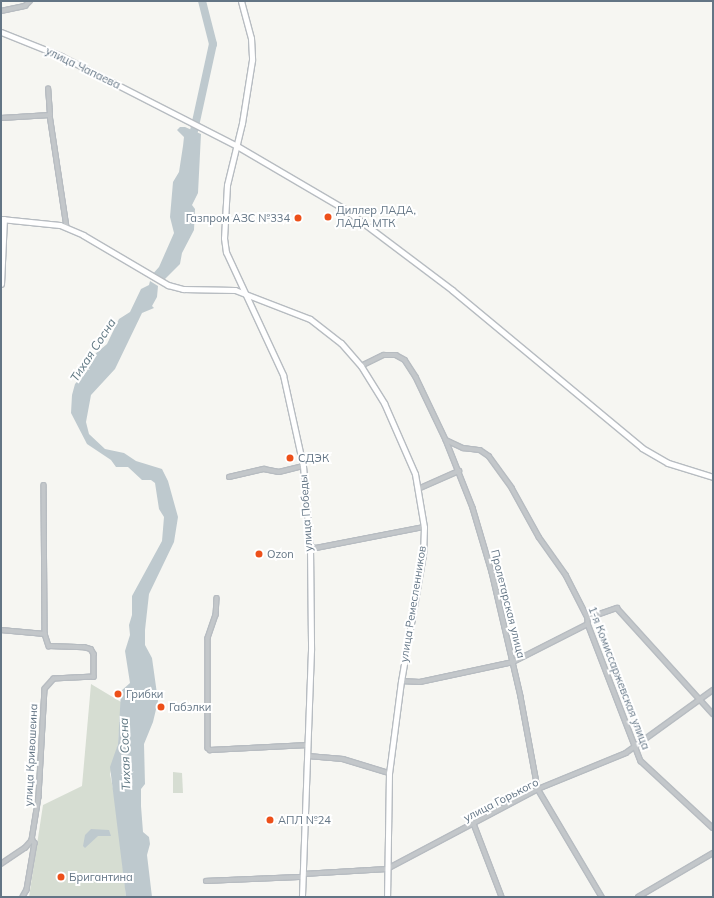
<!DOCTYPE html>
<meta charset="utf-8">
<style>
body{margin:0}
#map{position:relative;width:714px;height:898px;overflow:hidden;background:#f6f6f2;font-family:Mulish,sans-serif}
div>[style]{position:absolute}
.green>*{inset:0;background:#d6ddd2}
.water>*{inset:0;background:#bec9ce}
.river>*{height:8px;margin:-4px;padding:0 4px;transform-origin:4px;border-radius:4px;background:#bec9ce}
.roads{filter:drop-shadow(1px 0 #b7bcc1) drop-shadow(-1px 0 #b7bcc1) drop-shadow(0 1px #b7bcc1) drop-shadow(0 -1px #b7bcc1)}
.street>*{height:3.5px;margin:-1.75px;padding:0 1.75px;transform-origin:1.75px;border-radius:1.75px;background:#c3c7ca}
.secondary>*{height:5px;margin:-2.5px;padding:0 2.5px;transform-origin:2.5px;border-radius:2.5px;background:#fff}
.dots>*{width:11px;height:11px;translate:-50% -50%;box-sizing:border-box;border:2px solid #fff;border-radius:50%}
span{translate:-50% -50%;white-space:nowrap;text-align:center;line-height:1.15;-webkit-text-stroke:4px #fff;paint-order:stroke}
.street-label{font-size:11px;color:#637585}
.poi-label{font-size:11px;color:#637585}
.left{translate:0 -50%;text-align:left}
.right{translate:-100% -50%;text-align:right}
.water-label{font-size:12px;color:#5f7782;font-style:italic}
.frame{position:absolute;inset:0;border:2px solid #637585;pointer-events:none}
</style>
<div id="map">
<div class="green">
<i style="clip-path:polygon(91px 684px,121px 702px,118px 744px,110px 774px,117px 808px,126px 897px,29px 897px,43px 805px,82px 786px)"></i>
<i style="clip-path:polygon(173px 772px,182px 773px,183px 793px,173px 793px)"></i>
</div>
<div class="water">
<i style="clip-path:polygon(180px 127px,185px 127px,201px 134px,198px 193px,192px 205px,195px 209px,194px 230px,182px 253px,180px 264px,162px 282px,151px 276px,159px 267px,174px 233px,170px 217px,173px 182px,179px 172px,183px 146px,184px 137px,177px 130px)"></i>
<i style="clip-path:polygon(150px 281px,158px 286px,157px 297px,152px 306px,154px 308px,142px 313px,115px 369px,91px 395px,86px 422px,89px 434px,105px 449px,124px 453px,136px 461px,162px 469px,168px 481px,178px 517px,174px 542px,149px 594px,145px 630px,145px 645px,152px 658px,158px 701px,153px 722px,144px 744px,145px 784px,141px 789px,141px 806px,143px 832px,149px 837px,150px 844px,147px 855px,152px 897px,126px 897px,110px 767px,118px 744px,121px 691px,130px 683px,125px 651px,130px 635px,129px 625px,132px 615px,132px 596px,162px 541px,164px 517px,159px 509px,155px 483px,151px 480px,142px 480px,128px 467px,116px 467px,111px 460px,87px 444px,71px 413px,72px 395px,75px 384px,87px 371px,94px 355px,107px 344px,119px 319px,130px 312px,141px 289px,149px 285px)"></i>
<i style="clip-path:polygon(91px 829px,109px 830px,111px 836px,98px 836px,85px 848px,83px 846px,85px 835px)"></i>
</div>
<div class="river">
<i style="left:192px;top:140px;width:98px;rotate:-77.7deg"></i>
<i style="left:213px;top:44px;width:44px;rotate:-104.3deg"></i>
</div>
<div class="roads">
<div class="street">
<i style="left:1px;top:11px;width:25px;rotate:-12deg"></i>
<i style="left:25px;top:6px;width:7px;rotate:-45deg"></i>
<i style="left:50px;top:115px;width:113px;rotate:81.4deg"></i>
<i style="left:1px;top:118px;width:49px;rotate:-3.5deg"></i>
<i style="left:50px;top:115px;width:26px;rotate:-94deg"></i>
<i style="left:361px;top:366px;width:25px;rotate:-26deg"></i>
<i style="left:384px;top:355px;width:12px"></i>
<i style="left:396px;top:355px;width:10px;rotate:29deg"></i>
<i style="left:405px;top:360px;width:20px;rotate:57deg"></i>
<i style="left:416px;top:377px;width:70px;rotate:64.5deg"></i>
<i style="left:446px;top:440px;width:73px;rotate:68.3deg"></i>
<i style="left:473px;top:508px;width:67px;rotate:73.5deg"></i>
<i style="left:492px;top:572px;width:128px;rotate:76.9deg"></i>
<i style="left:521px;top:697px;width:94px;rotate:79.5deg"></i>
<i style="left:538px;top:789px;width:126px;rotate:59.3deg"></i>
<i style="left:446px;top:440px;width:19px;rotate:25deg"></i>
<i style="left:463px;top:448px;width:17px;rotate:7deg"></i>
<i style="left:480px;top:450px;width:11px;rotate:34deg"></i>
<i style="left:489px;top:456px;width:39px;rotate:54deg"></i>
<i style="left:512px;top:488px;width:56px;rotate:61.1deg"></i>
<i style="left:539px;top:537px;width:47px;rotate:54.6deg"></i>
<i style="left:566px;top:575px;width:48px;rotate:62.9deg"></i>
<i style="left:588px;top:618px;width:6px;rotate:90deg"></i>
<i style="left:588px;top:624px;width:147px;rotate:68.9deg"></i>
<i style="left:641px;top:761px;width:98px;rotate:42.9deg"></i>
<i style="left:229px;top:477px;width:36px;rotate:-13deg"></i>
<i style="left:264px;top:469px;width:15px;rotate:11deg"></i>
<i style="left:279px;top:472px;width:25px;rotate:-14deg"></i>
<i style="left:44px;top:485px;width:149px;rotate:89.6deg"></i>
<i style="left:418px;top:489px;width:45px;rotate:-23.7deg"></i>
<i style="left:310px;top:547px;width:6px;rotate:9deg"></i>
<i style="left:316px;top:548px;width:110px;rotate:-11deg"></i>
<i style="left:217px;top:598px;width:17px;rotate:93deg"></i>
<i style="left:216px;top:615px;width:24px;rotate:109deg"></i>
<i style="left:208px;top:638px;width:110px;rotate:90deg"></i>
<i style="left:208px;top:748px;width:3px;rotate:45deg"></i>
<i style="left:210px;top:750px;width:98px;rotate:-2.9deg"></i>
<i style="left:588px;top:618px;width:31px;rotate:-19deg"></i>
<i style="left:617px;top:608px;width:143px;rotate:47.8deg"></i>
<i style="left:1px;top:630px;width:44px;rotate:5.2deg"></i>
<i style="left:45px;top:634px;width:13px;rotate:72deg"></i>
<i style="left:49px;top:646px;width:35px;rotate:2deg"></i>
<i style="left:84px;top:647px;width:7px;rotate:16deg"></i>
<i style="left:91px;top:649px;width:6px;rotate:59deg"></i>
<i style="left:94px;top:654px;width:23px;rotate:90deg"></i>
<i style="left:94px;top:677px;width:40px;rotate:177.1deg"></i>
<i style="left:54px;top:679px;width:13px;rotate:132deg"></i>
<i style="left:45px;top:689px;width:108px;rotate:93.2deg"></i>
<i style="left:39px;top:797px;width:44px;rotate:99.2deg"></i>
<i style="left:401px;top:681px;width:19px;rotate:3deg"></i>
<i style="left:420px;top:682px;width:95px;rotate:-12.1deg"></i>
<i style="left:513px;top:662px;width:84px;rotate:-26.9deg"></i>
<i style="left:308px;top:756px;width:35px;rotate:5deg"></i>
<i style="left:343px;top:759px;width:48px;rotate:16.9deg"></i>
<i style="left:474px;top:824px;width:78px;rotate:69deg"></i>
<i style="left:1px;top:864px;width:29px;rotate:-34deg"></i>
<i style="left:25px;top:848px;width:11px;rotate:-49deg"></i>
<i style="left:32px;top:840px;width:4px;rotate:45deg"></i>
<i style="left:35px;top:843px;width:48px;rotate:99.7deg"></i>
<i style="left:27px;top:890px;width:8px;rotate:120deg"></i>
<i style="left:303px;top:874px;width:84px;rotate:-3.4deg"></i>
<i style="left:387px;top:869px;width:171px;rotate:-27.9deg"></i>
<i style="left:538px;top:789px;width:95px;rotate:-22.2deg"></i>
<i style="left:626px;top:753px;width:107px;rotate:-35.9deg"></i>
<i style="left:206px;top:881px;width:97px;rotate:-2.4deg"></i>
<i style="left:638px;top:897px;width:87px;rotate:-30.4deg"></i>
</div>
<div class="secondary">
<i style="left:241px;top:1px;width:38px;rotate:75deg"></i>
<i style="left:251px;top:38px;width:22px;rotate:87deg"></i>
<i style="left:252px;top:60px;width:64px;rotate:99deg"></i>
<i style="left:242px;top:123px;width:64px;rotate:103.6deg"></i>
<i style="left:227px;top:185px;width:53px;rotate:93.2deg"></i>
<i style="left:224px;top:238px;width:14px;rotate:82deg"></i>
<i style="left:226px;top:252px;width:136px;rotate:65.1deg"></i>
<i style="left:283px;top:375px;width:93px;rotate:77.6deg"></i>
<i style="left:303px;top:466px;width:81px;rotate:85.1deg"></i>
<i style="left:310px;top:547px;width:103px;rotate:89.4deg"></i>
<i style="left:311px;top:650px;width:247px;rotate:92.1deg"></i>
<i style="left:1px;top:32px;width:65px;rotate:21.8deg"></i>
<i style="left:61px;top:56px;width:198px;rotate:27.1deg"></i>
<i style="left:237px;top:146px;width:126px;rotate:30.4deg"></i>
<i style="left:346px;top:210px;width:133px;rotate:37deg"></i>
<i style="left:452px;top:290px;width:247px;rotate:39.7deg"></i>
<i style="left:642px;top:448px;width:30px;rotate:30deg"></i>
<i style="left:668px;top:463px;width:47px;rotate:17.3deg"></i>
<i style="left:1px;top:219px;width:59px;rotate:5.8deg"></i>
<i style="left:60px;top:225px;width:25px;rotate:23deg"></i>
<i style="left:83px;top:235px;width:99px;rotate:30.5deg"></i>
<i style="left:168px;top:285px;width:16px;rotate:15deg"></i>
<i style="left:183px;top:289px;width:52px;rotate:1.1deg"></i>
<i style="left:235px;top:290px;width:80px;rotate:21.1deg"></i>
<i style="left:310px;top:319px;width:39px;rotate:38deg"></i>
<i style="left:341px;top:343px;width:30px;rotate:49deg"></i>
<i style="left:361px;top:366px;width:44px;rotate:58.1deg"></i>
<i style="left:384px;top:403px;width:77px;rotate:66.4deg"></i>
<i style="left:415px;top:474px;width:54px;rotate:80.4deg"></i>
<i style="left:424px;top:527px;width:27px;rotate:92deg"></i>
<i style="left:423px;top:554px;width:129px;rotate:99.8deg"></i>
<i style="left:401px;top:681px;width:93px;rotate:97.4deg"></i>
<i style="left:389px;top:773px;width:124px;rotate:90.9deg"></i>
<i style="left:1px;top:284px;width:65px;rotate:-87.4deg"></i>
</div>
</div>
<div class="dots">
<i style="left:328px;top:217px;background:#ed501a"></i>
<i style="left:298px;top:218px;background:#ed501a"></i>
<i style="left:290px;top:458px;background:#ed501a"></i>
<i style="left:259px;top:554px;background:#ed501a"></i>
<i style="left:118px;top:694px;background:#ed501a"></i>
<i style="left:161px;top:707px;background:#ed501a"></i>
<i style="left:270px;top:820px;background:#ed501a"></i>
<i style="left:61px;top:877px;background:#ed501a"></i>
</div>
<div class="street-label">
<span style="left:83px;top:68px;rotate:26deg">улица Чапаева</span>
<span style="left:306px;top:513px;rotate:-94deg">улица Победы</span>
<span style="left:413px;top:604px;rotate:-81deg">улица Ремесленников</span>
<span style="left:508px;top:604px;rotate:76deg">Пролетарская улица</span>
<span style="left:619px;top:678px;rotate:69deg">1-я Комиссаржевская улица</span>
<span style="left:31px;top:755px;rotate:-87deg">улица Кривошеина</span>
<span style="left:501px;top:800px;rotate:-27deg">улица Горького</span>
</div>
<div class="poi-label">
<span class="left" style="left:336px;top:217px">Диллер ЛАДА,<br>ЛАДА МТК</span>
<span class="right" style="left:290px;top:218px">Газпром АЗС №334</span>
<span class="left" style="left:298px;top:458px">СДЭК</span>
<span class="left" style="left:267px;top:554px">Ozon</span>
<span class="left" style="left:126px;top:694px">Грибки</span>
<span class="left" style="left:169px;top:707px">Габэлки</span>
<span class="left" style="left:278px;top:820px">АПЛ №24</span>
<span class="left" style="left:69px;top:877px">Бригантина</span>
</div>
<div class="water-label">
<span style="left:93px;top:350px;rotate:-57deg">Тихая Сосна</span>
<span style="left:125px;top:754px;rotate:-92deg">Тихая Сосна</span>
</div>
<div class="frame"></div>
</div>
